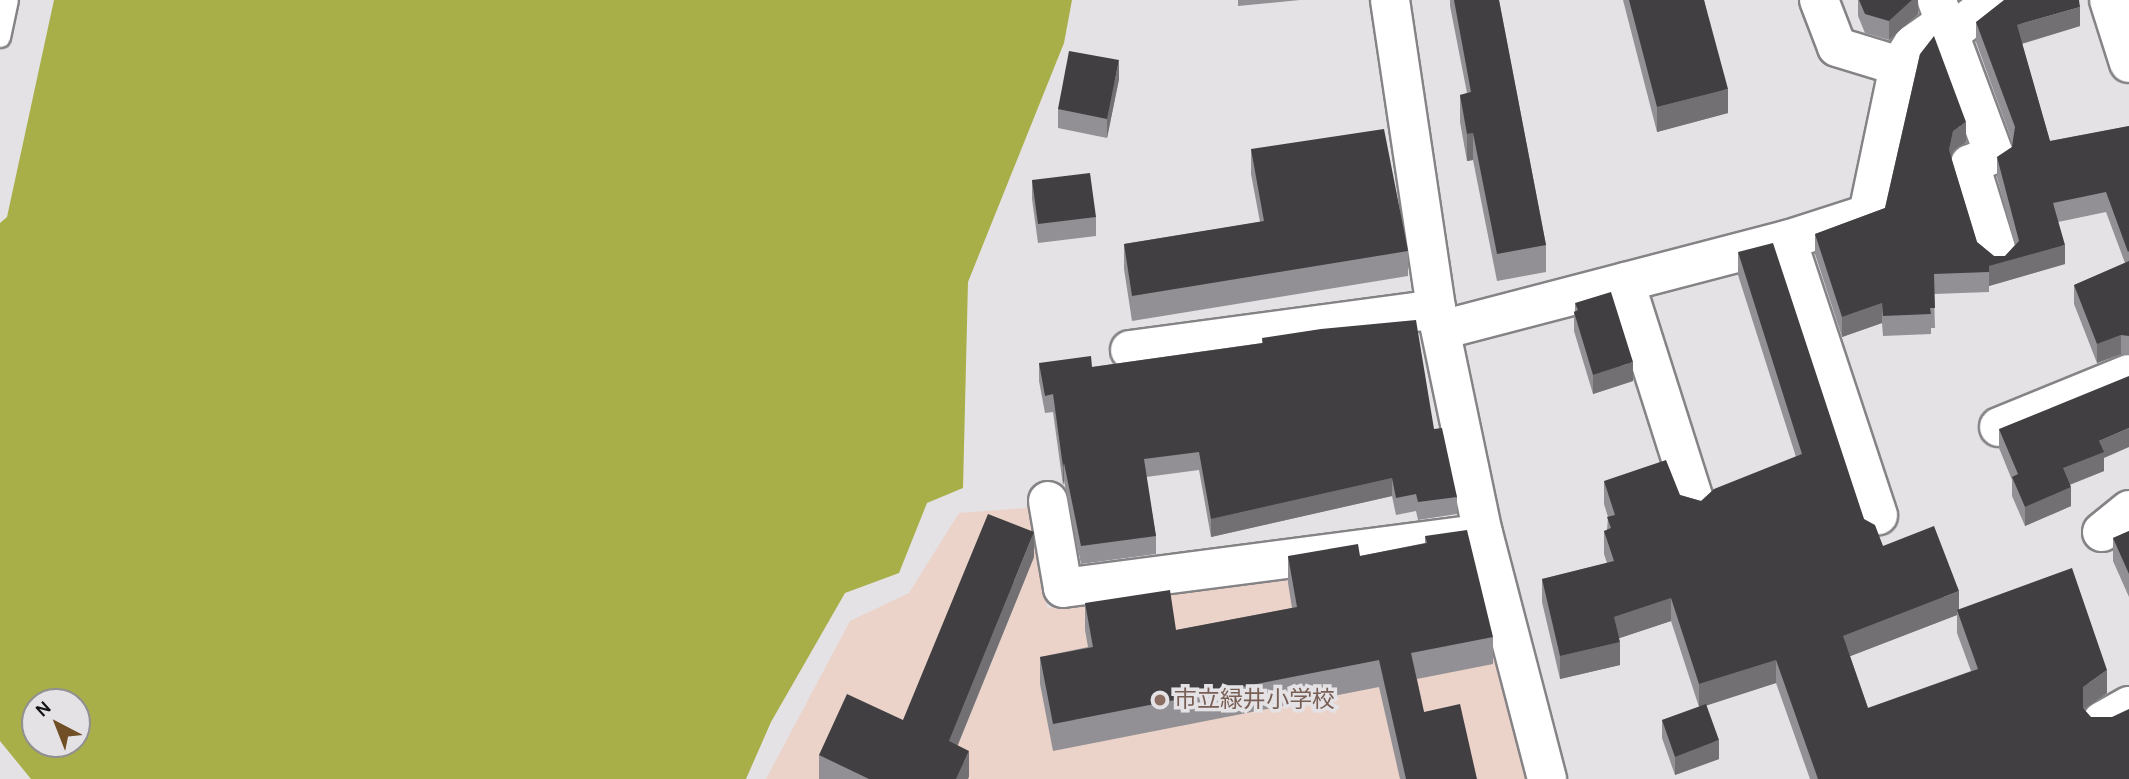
<!DOCTYPE html>
<meta charset="utf-8">
<style>
body{margin:0}
#map{position:relative;width:2129px;height:779px;overflow:hidden;background:#e4e2e5;font-family:Karla,"Noto Sans JP",sans-serif}
div>[style]{position:absolute}
.education>*{inset:0;background:#ebd3c9}
.forest>*{inset:0;background:#a8af49}
.roads{filter:drop-shadow(2px 0 #858386) drop-shadow(-2px 0 #858386) drop-shadow(0 2px #858386) drop-shadow(0 -2px #858386)}
.lane>*{height:19px;margin:-9.5px;padding:0 9.5px;transform-origin:9.5px;border-radius:9.5px;background:#fff}
.street>*{height:38px;margin:-19px;padding:0 19px;transform-origin:19px;border-radius:19px;background:#fff}
.wall>*{inset:0;background:#929094}
.shaded-wall>*{inset:0;background:#727073}
.building>*{inset:0;background:#413f42}
.dots>*{width:19px;height:19px;translate:-50% -50%;box-sizing:border-box;border:4px solid #e4e2e5;border-radius:50%}
span{translate:-50% -50%;white-space:nowrap;text-align:center;line-height:1.15;-webkit-text-stroke:7px #e4e2e5;paint-order:stroke}
.education-label{font-size:23px;color:#785e54}
.left{translate:0 -50%;text-align:left}
.north{position:absolute;left:21px;top:688px;width:70px;height:70px;box-sizing:border-box;background:#e4e2e5;border:2px solid #918f91;border-radius:50%;rotate:318deg;font-size:19px;font-weight:700;line-height:28px;text-align:center;color:#141314}
.north::after{content:'';display:block;margin:auto;width:24px;height:32px;background:#704e26;clip-path:polygon(50% 0,100% 100%,50% 72%,0 100%)}
</style>
<div id="map">
<div class="education">
<i style="clip-path:polygon(1039px 507px,1047px 608px,1450px 550px,1475px 567px,1535px 779px,766px 779px,850px 621px,909px 593px,959px 513px)"></i>
</div>
<div class="forest">
<i style="clip-path:polygon(evenodd,54px 0,1072px 0,1064px 43px,968px 282px,963px 488px,927px 503px,899px 573px,845px 593px,771px 722px,746px 779px,31px 779px,0 741px,0 223px,7px 217px,54px 0,35px 702px,77px 702px,77px 744px,35px 744px,35px 702px)"></i>
</div>
<div class="roads">
<div class="lane">
<i style="left:0;top:37px;width:38px;rotate:-78deg"></i>
</div>
<div class="street">
<i style="left:1390px;top:0;width:312px;rotate:81.5deg"></i>
<i style="left:1436px;top:309px;width:229px;rotate:78.2deg"></i>
<i style="left:1483px;top:533px;width:254px;rotate:75.4deg"></i>
<i style="left:1819px;top:0;width:50px;rotate:69deg"></i>
<i style="left:1837px;top:47px;width:65px;rotate:17deg"></i>
<i style="left:2109px;top:0;width:66px;rotate:72.4deg"></i>
<i style="left:1937px;top:1px;width:163px;rotate:69.6deg"></i>
<i style="left:1994px;top:154px;width:26px;rotate:157deg"></i>
<i style="left:1970px;top:164px;width:95px;rotate:72.9deg"></i>
<i style="left:1951px;top:33px;width:54px;rotate:-37.5deg"></i>
<i style="left:1787px;top:240px;width:290px;rotate:71.7deg"></i>
<i style="left:1625px;top:282px;width:232px;rotate:72.4deg"></i>
<i style="left:1441px;top:330px;width:358px;rotate:-14.6deg"></i>
<i style="left:1787px;top:240px;width:85px;rotate:-17.8deg"></i>
<i style="left:1868px;top:214px;width:151px;rotate:-78.2deg"></i>
<i style="left:1899px;top:66px;width:26px;rotate:-58deg"></i>
<i style="left:1913px;top:44px;width:40px;rotate:-34.9deg"></i>
<i style="left:1130px;top:350px;width:309px;rotate:-7.6deg"></i>
<i style="left:1999px;top:427px;width:140px;rotate:-22.2deg"></i>
<i style="left:1048px;top:501px;width:88px;rotate:80.2deg"></i>
<i style="left:1063px;top:588px;width:418px;rotate:-7.4deg"></i>
<i style="left:2102px;top:532px;width:35px;rotate:-39deg"></i>
<i style="left:2102px;top:721px;width:31px;rotate:-29deg"></i>
</div>
</div>
<div class="wall">
<i style="clip-path:polygon(1238px 0,1300px 0,1238px 6px)"></i>
<i style="clip-path:polygon(1450px 0,1499px 0,1546px 245px,1546px 272px,1497px 281px,1473px 160px,1467px 161px,1460px 122px,1460px 95px,1467px 93px,1450px 6px)"></i>
<i style="clip-path:polygon(1623px 0,1704px 0,1728px 113px,1657px 132px)"></i>
<i style="clip-path:polygon(1858px 0,1918px 0,1918px 14px,1889px 40px,1865px 33px,1858px 16px)"></i>
<i style="clip-path:polygon(1976px 22px,2080px 26px,2022px 44px,2050px 141px,2129px 126px,2129px 355px,2121px 354px,2097px 363px,2074px 304px,2074px 285px,2125px 263px,2106px 212px,2058px 222px,2065px 264px,1989px 286px,1989px 292px,1934px 294px,1935px 328px,1931px 328px,1931px 334px,1883px 336px,1882px 323px,1842px 337px,1815px 254px,1815px 234px,1885px 208px,1920px 54px,1966px 142px,1953px 151px,1951px 158px,1977px 242px,1994px 256px,2005px 256px,2015px 245px,1997px 177px,1997px 157px,2012px 147px,2012px 141px,1976px 42px)"></i>
<i style="clip-path:polygon(1119px 79px,1107px 138px,1058px 128px,1058px 109px)"></i>
<i style="clip-path:polygon(1251px 149px,1408px 251px,1408px 276px,1132px 321px,1124px 269px,1124px 244px,1260px 222px,1251px 174px)"></i>
<i style="clip-path:polygon(1032px 180px,1096px 217px,1096px 236px,1038px 243px,1032px 199px)"></i>
<i style="clip-path:polygon(evenodd,1738px 252px,1864px 519px,1883px 546px,1959px 610px,2107px 693px,2084px 709px,2129px 779px,1810px 779px,1776px 683px,1706px 705px,1719px 759px,1675px 775px,1662px 738px,1662px 720px,1699px 707px,1671px 621px,1619px 638px,1620px 665px,1560px 679px,1542px 602px,1542px 579px,1607px 563px,1604px 554px,1604px 531px,1607px 530px,1608px 517px,1604px 504px,1604px 481px,1680px 495px,1701px 501px,1796px 457px,1738px 275px,1738px 252px,1957px 615px,1957px 633px,1971px 671px,1868px 708px,1850px 656px,1957px 615px)"></i>
<i style="clip-path:polygon(1575px 303px,1633px 381px,1593px 394px,1574px 331px,1574px 312px,1575px 311px)"></i>
<i style="clip-path:polygon(1262px 338px,1434px 429px,1457px 497px,1457px 514px,1418px 520px,1416px 511px,1396px 515px,1392px 496px,1211px 537px,1199px 470px,1146px 477px,1156px 536px,1156px 554px,1081px 564px,1064px 481px,1063px 485px,1053px 412px,1045px 413px,1039px 381px,1039px 363px,1092px 367px,1262px 343px)"></i>
<i style="clip-path:polygon(1999px 429px,2104px 458px,2104px 471px,2070px 485px,2071px 506px,2025px 526px,2012px 496px,2012px 480px,1999px 448px)"></i>
<i style="clip-path:polygon(2129px 531px,2129px 597px,2113px 561px,2113px 538px)"></i>
<i style="clip-path:polygon(1425px 536px,1493px 637px,1493px 664px,1417px 679px,1424px 712px,1477px 779px,1400px 779px,1379px 687px,1053px 751px,1040px 684px,1040px 657px,1088px 647px,1085px 630px,1085px 603px,1176px 630px,1292px 608px,1288px 583px,1288px 556px,1360px 556px,1425px 543px)"></i>
<i style="clip-path:polygon(1034px 557px,958px 745px,969px 776px,968px 779px,819px 779px,819px 755px,903px 720px)"></i>
</div>
<div class="shaded-wall">
<i style="clip-path:polygon(1912px 0,1918px 0,1918px 14px,1889px 40px,1889px 21px)"></i>
<i style="clip-path:polygon(2080px 7px,2080px 26px,2017px 45px,2017px 25px)"></i>
<i style="clip-path:polygon(1119px 60px,1119px 79px,1107px 138px,1107px 119px)"></i>
<i style="clip-path:polygon(1728px 89px,1728px 113px,1657px 132px,1657px 107px)"></i>
<i style="clip-path:polygon(1966px 122px,1966px 142px,1953px 151px,1949px 170px,1949px 150px,1953px 131px)"></i>
<i style="clip-path:polygon(1473px 133px,1473px 160px,1467px 161px,1467px 134px)"></i>
<i style="clip-path:polygon(2065px 245px,2065px 264px,1989px 286px,1989px 266px)"></i>
<i style="clip-path:polygon(1882px 303px,1882px 323px,1842px 337px,1842px 317px)"></i>
<i style="clip-path:polygon(2121px 335px,2121px 354px,2097px 363px,2097px 344px)"></i>
<i style="clip-path:polygon(1633px 362px,1633px 381px,1593px 394px,1593px 375px)"></i>
<i style="clip-path:polygon(2129px 428px,2129px 447px,2104px 458px,2104px 471px,2063px 487px,2063px 468px,2099px 441px)"></i>
<i style="clip-path:polygon(1064px 463px,1064px 481px,1063px 485px,1063px 467px)"></i>
<i style="clip-path:polygon(1392px 478px,1392px 496px,1211px 537px,1211px 519px)"></i>
<i style="clip-path:polygon(2071px 487px,2071px 506px,2025px 526px,2025px 507px)"></i>
<i style="clip-path:polygon(1034px 532px,1034px 557px,949px 766px,949px 741px)"></i>
<i style="clip-path:polygon(1959px 591px,1959px 614px,1957px 610px,1957px 615px,1843px 659px,1843px 636px)"></i>
<i style="clip-path:polygon(1671px 598px,1671px 621px,1614px 640px,1614px 617px)"></i>
<i style="clip-path:polygon(1620px 642px,1620px 665px,1560px 679px,1560px 656px)"></i>
<i style="clip-path:polygon(1776px 660px,1776px 683px,1699px 708px,1699px 684px)"></i>
<i style="clip-path:polygon(2107px 670px,2107px 693px,2083px 710px,2083px 687px)"></i>
<i style="clip-path:polygon(1719px 740px,1719px 759px,1675px 775px,1675px 757px)"></i>
<i style="clip-path:polygon(969px 751px,969px 776px,968px 779px,956px 779px)"></i>
</div>
<div class="building">
<i style="clip-path:polygon(1454px 0,1499px 0,1546px 245px,1497px 254px,1473px 133px,1467px 134px,1460px 95px,1471px 92px)"></i>
<i style="clip-path:polygon(1629px 0,1704px 0,1728px 89px,1657px 107px)"></i>
<i style="clip-path:polygon(1859px 0,1912px 0,1889px 21px,1865px 14px)"></i>
<i style="clip-path:polygon(2004px 0,2079px 0,2080px 7px,2017px 25px,2050px 141px,2129px 126px,2129px 251px,2128px 252px,2106px 192px,2053px 203px,2065px 245px,1989px 266px,1989px 272px,1934px 274px,1935px 308px,1930px 308px,1931px 314px,1883px 316px,1882px 303px,1842px 317px,1815px 234px,1885px 208px,1920px 54px,1934px 36px,1966px 122px,1953px 131px,1949px 150px,1977px 242px,1994px 256px,2005px 256px,2019px 241px,1997px 157px,2012px 147px,2015px 127px,1976px 22px)"></i>
<i style="clip-path:polygon(1069px 51px,1119px 60px,1107px 119px,1058px 109px)"></i>
<i style="clip-path:polygon(1384px 129px,1408px 251px,1132px 296px,1124px 244px,1264px 221px,1251px 149px)"></i>
<i style="clip-path:polygon(1090px 173px,1096px 217px,1038px 224px,1032px 180px)"></i>
<i style="clip-path:polygon(1773px 243px,1864px 519px,1875px 525px,1883px 546px,1934px 526px,1959px 591px,1843px 636px,1868px 708px,1978px 669px,1957px 610px,2072px 568px,2107px 670px,2083px 687px,2083px 708px,2091px 717px,2112px 717px,2129px 709px,2129px 779px,1818px 779px,1776px 660px,1699px 684px,1671px 598px,1614px 617px,1620px 642px,1560px 656px,1542px 579px,1614px 561px,1604px 531px,1611px 528px,1607px 517px,1615px 515px,1604px 481px,1666px 460px,1680px 495px,1701px 501px,1714px 489px,1802px 454px,1738px 252px)"></i>
<i style="clip-path:polygon(2129px 261px,2129px 336px,2121px 335px,2097px 344px,2074px 285px)"></i>
<i style="clip-path:polygon(1611px 292px,1633px 362px,1593px 375px,1574px 312px,1578px 310px,1575px 303px)"></i>
<i style="clip-path:polygon(1416px 320px,1434px 429px,1442px 428px,1457px 497px,1418px 502px,1416px 494px,1396px 498px,1392px 478px,1211px 519px,1199px 452px,1144px 459px,1156px 536px,1081px 546px,1064px 463px,1063px 467px,1053px 394px,1045px 396px,1039px 363px,1091px 356px,1092px 367px,1263px 343px,1262px 338px,1321px 329px)"></i>
<i style="clip-path:polygon(2129px 376px,2129px 428px,2099px 441px,2104px 452px,2063px 468px,2071px 487px,2025px 507px,2012px 477px,2018px 474px,1999px 429px)"></i>
<i style="clip-path:polygon(988px 514px,1034px 532px,949px 741px,969px 751px,956px 779px,869px 779px,819px 755px,847px 694px,903px 720px)"></i>
<i style="clip-path:polygon(1467px 530px,1493px 637px,1411px 653px,1424px 712px,1460px 704px,1477px 779px,1406px 779px,1379px 660px,1053px 724px,1040px 657px,1093px 647px,1085px 603px,1170px 590px,1176px 630px,1297px 607px,1288px 556px,1358px 544px,1360px 556px,1427px 543px,1425px 536px)"></i>
<i style="clip-path:polygon(2129px 531px,2129px 574px,2113px 538px)"></i>
<i style="clip-path:polygon(1706px 704px,1719px 740px,1675px 757px,1662px 720px)"></i>
</div>
<div class="dots">
<i style="left:1160px;top:700px;background:#8d6e63"></i>
</div>
<div class="education-label">
<span class="left" style="left:1174px;top:700px">市立緑井小学校</span>
</div>
<div class="north">N</div>
</div>
